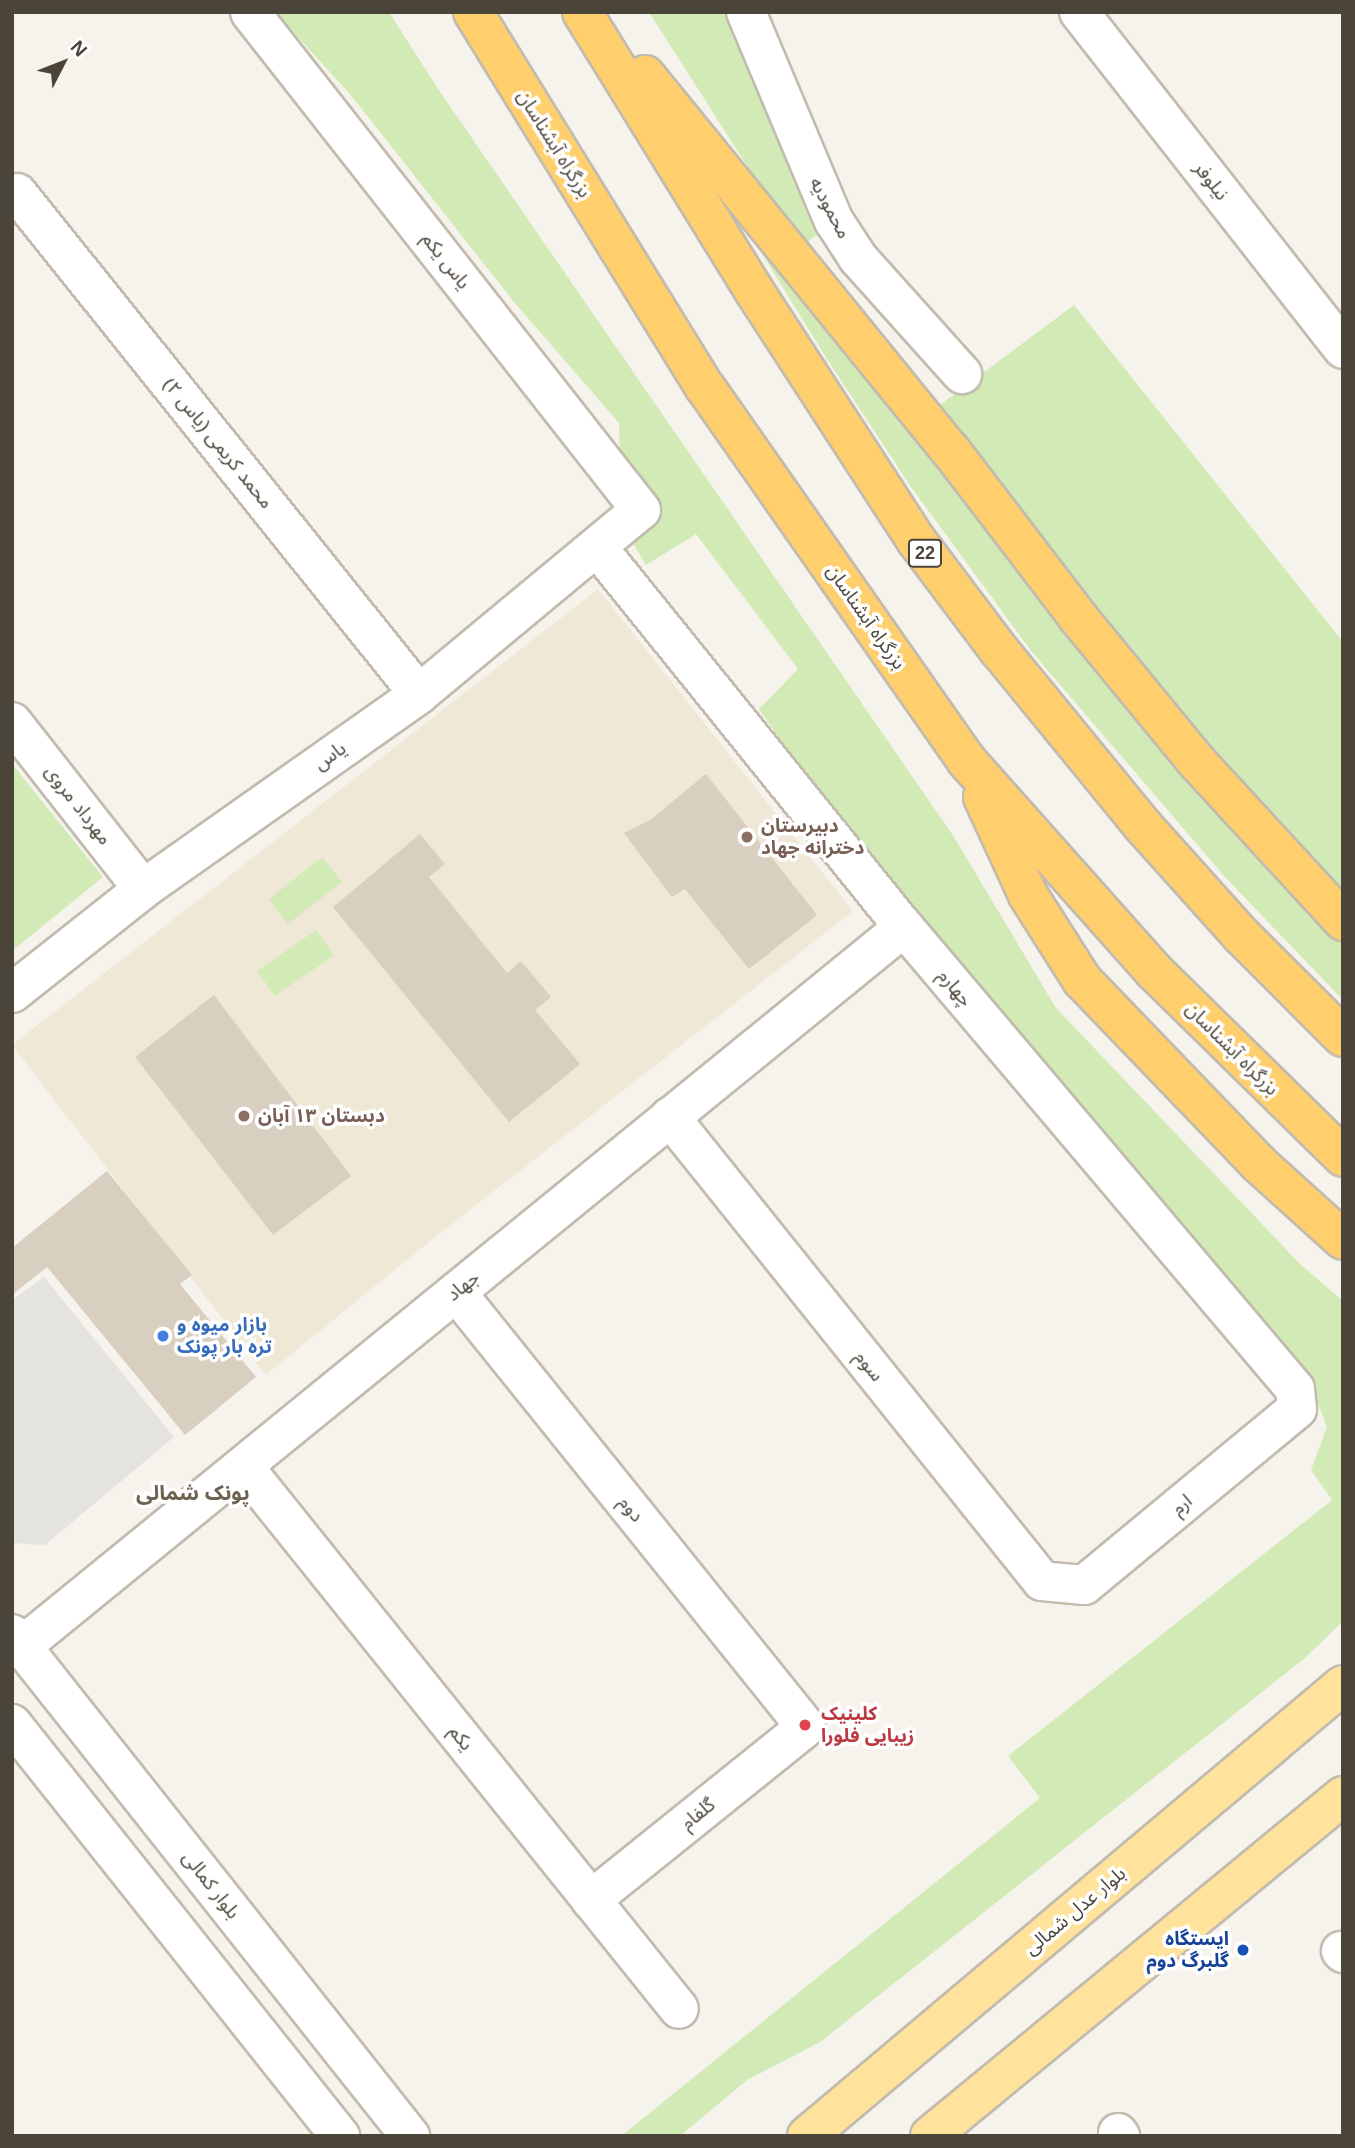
<!DOCTYPE html>
<meta charset="utf-8">
<style>
body{margin:0}
#map{position:relative;width:1355px;height:2148px;overflow:hidden;background:#f6f3ec;font-family:Helvetica,"Noto Sans Arabic",sans-serif}
div>[style]{position:absolute}
.education>*{inset:0;background:#efe8d6}
.green>*{inset:0;background:#d2eab5}
.parking>*{inset:0;background:#e5e3e0}
.building>*{inset:0;background:#d8cfc1}
.roads{filter:drop-shadow(2px 0 #c2bbae) drop-shadow(-2px 0 #c2bbae) drop-shadow(0 2px #c2bbae) drop-shadow(0 -2px #c2bbae)}
.minor>*{height:38px;margin:-19px;padding:0 19px;transform-origin:19px;border-radius:19px;background:#fff}
.major>*{height:38px;margin:-19px;padding:0 19px;transform-origin:19px;border-radius:19px;background:#ffe39c}
.highway>*{height:38px;margin:-19px;padding:0 19px;transform-origin:19px;border-radius:19px;background:#ffcf6e}
.dots>*{width:19px;height:19px;translate:-50% -50%;box-sizing:border-box;border:4px solid #fff;border-radius:50%}
span{translate:-50% -50%;white-space:nowrap;text-align:center;line-height:1.15;-webkit-text-stroke:7px #fff;paint-order:stroke}
.shield-label span{padding:2px 5px;background:#fff;border:2px solid;border-radius:5px;-webkit-text-stroke-width:0}
.shield-label{font-size:18px;color:#4b4439;font-weight:700}
.street-label{font-size:19px;color:#4b4439}
.education-label{font-size:19px;color:#785e54;font-weight:700}
.left{translate:0 -50%;text-align:left}
.shop-label{font-size:19px;color:#366cbe;font-weight:700}
.health-label{font-size:19px;color:#be3a42;font-weight:700}
.transit-label{font-size:19px;color:#164399;font-weight:700}
.right{translate:-100% -50%;text-align:right}
.neighbourhood-label{font-size:21px;color:#6e6250;font-weight:700}
.frame{position:absolute;inset:0;border:14px solid #4b4439;pointer-events:none}
.north{position:absolute;left:28px;top:28px;width:70px;height:70px;-webkit-text-stroke:5px #fff;paint-order:stroke;rotate:48deg;font-size:19px;font-weight:700;line-height:28px;text-align:center;color:#4b4439}
.north::after{content:'';display:block;margin:auto;width:24px;height:32px;background:#4b4439;clip-path:polygon(50% 0,100% 100%,50% 72%,0 100%)}
</style>
<div id="map">
<div class="education">
<i style="clip-path:polygon(598px 589px,853px 911px,430px 1241px,266px 1375px,12px 1045px)"></i>
</div>
<div class="green">
<i style="clip-path:polygon(275px 12px,389px 12px,438px 89px,954px 837px,1056px 1008px,1300px 1264px,1343px 1301px,1343px 1621px,1305px 1658px,820px 2042px,747px 2080px,680px 2136px,621px 2136px,1040px 1798px,1008px 1756px,1332px 1500px,1311px 1470px,1327px 1427px,1308px 1378px,843px 831px,759px 709px,798px 669px,696px 534px,646px 565px,634px 545px,643px 496px,620px 460px,619px 423px,514px 302px,350px 94px)"></i>
<i style="clip-path:polygon(649px 12px,725px 12px,816px 235px,800px 249px)"></i>
<i style="clip-path:polygon(719px 184px,920px 436px,1029px 585px,1117px 698px,1221px 819px,1343px 945px,1343px 1000px,1225px 877px,1032px 652px,911px 487px,827px 359px)"></i>
<i style="clip-path:polygon(1074px 305px,1343px 642px,1343px 899px,1200px 740px,936px 408px)"></i>
<i style="clip-path:polygon(12px 764px,103px 877px,12px 951px)"></i>
<i style="clip-path:polygon(322px 857px,342px 882px,288px 924px,269px 899px)"></i>
<i style="clip-path:polygon(316px 930px,334px 955px,275px 996px,257px 971px)"></i>
</div>
<div class="parking">
<i style="clip-path:polygon(44px 1277px,174px 1437px,45px 1545px,12px 1543px,12px 1300px)"></i>
</div>
<div class="building">
<i style="clip-path:polygon(706px 774px,817px 915px,749px 969px,685px 889px,672px 897px,624px 833px,650px 820px)"></i>
<i style="clip-path:polygon(420px 834px,445px 864px,429px 877px,507px 973px,521px 961px,551px 997px,535px 1010px,580px 1064px,509px 1122px,333px 907px)"></i>
<i style="clip-path:polygon(214px 995px,351px 1176px,273px 1235px,135px 1057px)"></i>
<i style="clip-path:polygon(107px 1171px,192px 1275px,180px 1284px,256px 1377px,185px 1435px,47px 1267px,12px 1295px,12px 1248px)"></i>
</div>
<div class="roads">
<div class="minor">
<i style="left:746px;top:12px;width:227px;rotate:67.2deg"></i>
<i style="left:834px;top:221px;width:44px;rotate:57deg"></i>
<i style="left:858px;top:258px;width:156px;rotate:48.1deg"></i>
<i style="left:1079px;top:12px;width:428px;rotate:51.9deg"></i>
<i style="left:17px;top:193px;width:642px;rotate:51.26deg"></i>
<i style="left:597px;top:547px;width:489px;rotate:51.1deg"></i>
<i style="left:904px;top:927px;width:605px;rotate:49.76deg"></i>
<i style="left:1295px;top:1389px;width:20px;rotate:84deg"></i>
<i style="left:1297px;top:1409px;width:276px;rotate:140.4deg"></i>
<i style="left:1084px;top:1585px;width:42px;rotate:-174.6deg"></i>
<i style="left:1042px;top:1581px;width:595px;rotate:-128.72deg"></i>
<i style="left:12px;top:722px;width:212px;rotate:51.9deg"></i>
<i style="left:12px;top:993px;width:167px;rotate:-38.4deg"></i>
<i style="left:143px;top:889px;width:338px;rotate:-35.2deg"></i>
<i style="left:419px;top:694px;width:288px;rotate:-39.7deg"></i>
<i style="left:641px;top:510px;width:633px;rotate:-128.14deg"></i>
<i style="left:456px;top:1292px;width:558px;rotate:51.18deg"></i>
<i style="left:806px;top:1727px;width:276px;rotate:141.2deg"></i>
<i style="left:243px;top:1466px;width:696px;rotate:51.24deg"></i>
<i style="left:12px;top:1634px;width:641px;rotate:51.59deg"></i>
<i style="left:22px;top:1646px;width:1138px;rotate:-39.19deg"></i>
<i style="left:12px;top:1724px;width:527px;rotate:51.48deg"></i>
<i style="left:1341px;top:1951px;width:3px;rotate:45deg"></i>
<i style="left:1118px;top:2133px;width:4px;rotate:56deg"></i>
</div>
<div class="major">
<i style="left:807px;top:2136px;width:700px;rotate:-40.08deg"></i>
<i style="left:930px;top:2136px;width:535px;rotate:-39.46deg"></i>
</div>
<div class="highway">
<i style="left:473px;top:12px;width:441px;rotate:58.3deg"></i>
<i style="left:705px;top:387px;width:455px;rotate:55deg"></i>
<i style="left:966px;top:760px;width:283px;rotate:48.3deg"></i>
<i style="left:1154px;top:971px;width:265px;rotate:44.5deg"></i>
<i style="left:582px;top:12px;width:326px;rotate:58.3deg"></i>
<i style="left:753px;top:289px;width:299px;rotate:57deg"></i>
<i style="left:916px;top:540px;width:138px;rotate:53deg"></i>
<i style="left:999px;top:650px;width:229px;rotate:50.7deg"></i>
<i style="left:1144px;top:827px;width:145px;rotate:48.1deg"></i>
<i style="left:1241px;top:935px;width:144px;rotate:45deg"></i>
<i style="left:645px;top:75px;width:485px;rotate:50.9deg"></i>
<i style="left:951px;top:451px;width:208px;rotate:52.6deg"></i>
<i style="left:1077px;top:616px;width:189px;rotate:50.6deg"></i>
<i style="left:1197px;top:762px;width:216px;rotate:47.4deg"></i>
<i style="left:983px;top:797px;width:108px;rotate:65.3deg"></i>
<i style="left:1028px;top:895px;width:101px;rotate:57.6deg"></i>
<i style="left:1082px;top:980px;width:255px;rotate:46.1deg"></i>
<i style="left:1259px;top:1164px;width:113px;rotate:42.1deg"></i>
</div>
</div>
<div class="dots">
<i style="left:747px;top:837px;background:#8d6e63"></i>
<i style="left:244px;top:1116px;background:#8d6e63"></i>
<i style="left:163px;top:1336px;background:#3f7fe0"></i>
<i style="left:805px;top:1725px;background:#e0444e"></i>
<i style="left:1243px;top:1950px;background:#1a4fb4"></i>
</div>
<div class="shield-label">
<span style="left:925px;top:553px">22</span>
</div>
<div class="street-label">
<span style="left:554px;top:144px;rotate:58deg">بزرگراه آبشناسان</span>
<span style="left:1211px;top:181px;rotate:52deg">نیلوفر</span>
<span style="left:830px;top:208px;rotate:62deg">محمودیه</span>
<span style="left:446px;top:261px;rotate:52deg">یاس یکم</span>
<span style="left:218px;top:443px;rotate:51deg">محمد کریمی (یاس ۲)</span>
<span style="left:866px;top:617px;rotate:55deg">بزرگراه آبشناسان</span>
<span style="left:330px;top:756px;rotate:-35deg">یاس</span>
<span style="left:78px;top:805px;rotate:52deg">مهرداد مروی</span>
<span style="left:955px;top:988px;rotate:50deg">چهارم</span>
<span style="left:1232px;top:1049px;rotate:45deg">بزرگراه آبشناسان</span>
<span style="left:463px;top:1286px;rotate:-39deg">جهاد</span>
<span style="left:869px;top:1366px;rotate:51deg">سوم</span>
<span style="left:1182px;top:1505px;rotate:-39deg">ارم</span>
<span style="left:631px;top:1509px;rotate:51deg">دوم</span>
<span style="left:461px;top:1738px;rotate:51deg">یکم</span>
<span style="left:698px;top:1814px;rotate:-39deg">گلفام</span>
<span style="left:211px;top:1885px;rotate:52deg">بلوار کمالی</span>
<span style="left:1075px;top:1911px;rotate:-40deg">بلوار عدل شمالی</span>
</div>
<div class="education-label">
<span class="left" style="left:761px;top:837px">دبیرستان<br>دخترانه جهاد</span>
<span class="left" style="left:258px;top:1116px">دبستان ۱۳ آبان</span>
</div>
<div class="shop-label">
<span class="left" style="left:177px;top:1336px">بازار ميوه و<br>تره بار پونک</span>
</div>
<div class="health-label">
<span class="left" style="left:821px;top:1725px">کلینیک<br>زیبایی فلورا</span>
</div>
<div class="transit-label">
<span class="right" style="left:1229px;top:1950px">ایستگاه<br>گلبرگ دوم</span>
</div>
<div class="neighbourhood-label">
<span style="left:193px;top:1493px">پونک شمالی</span>
</div>
<div class="frame"></div>
<div class="north">N</div>
</div>
